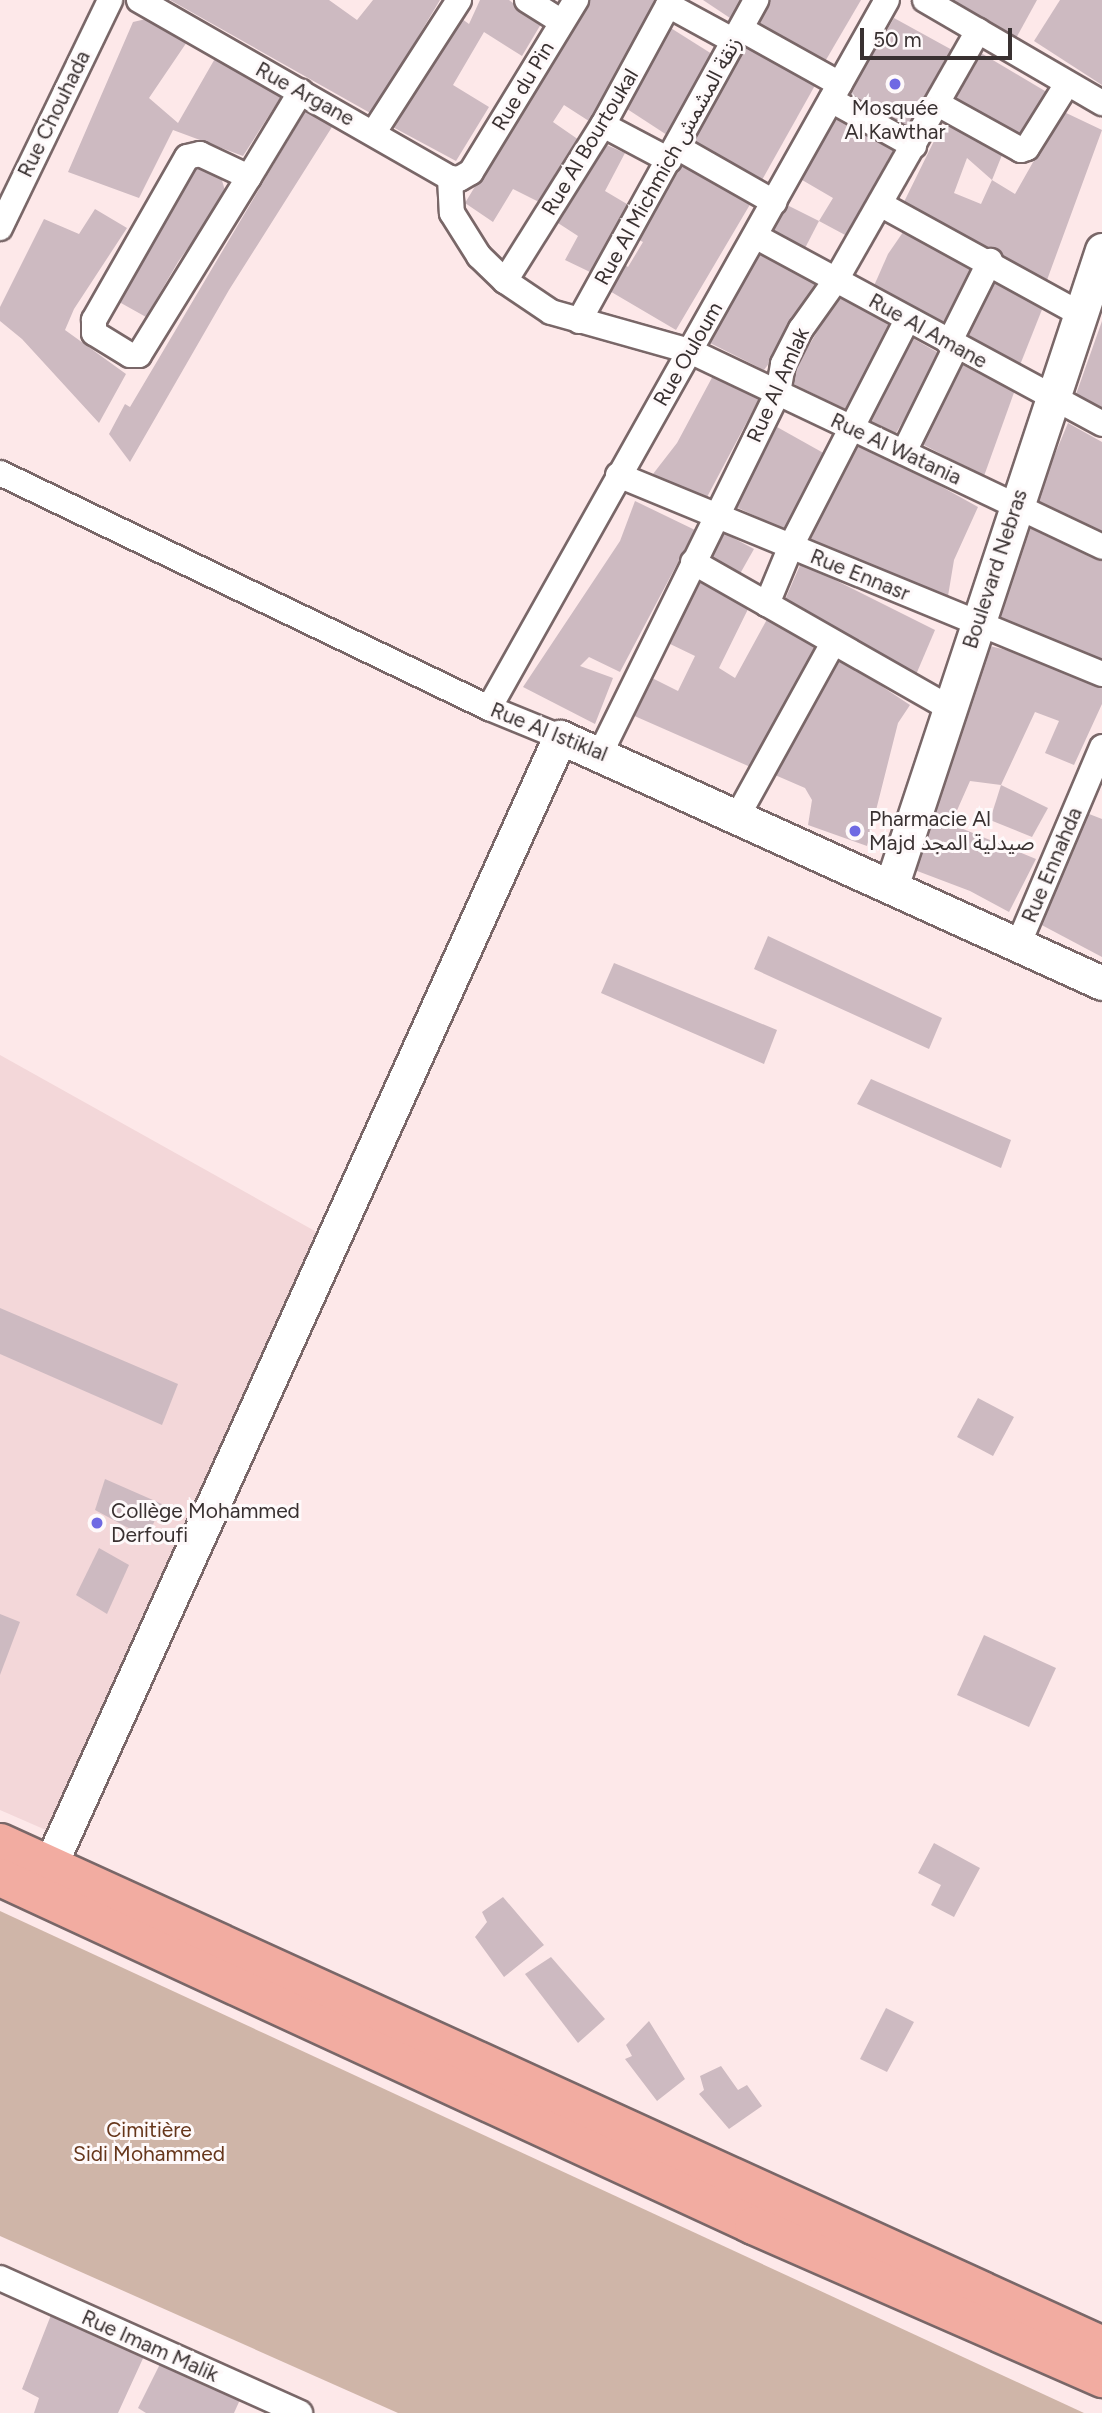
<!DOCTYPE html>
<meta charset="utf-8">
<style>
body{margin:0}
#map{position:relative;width:1102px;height:2413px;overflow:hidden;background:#fde8e9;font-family:Figtree,"Noto Sans Arabic",sans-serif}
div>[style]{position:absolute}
.built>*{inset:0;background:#f3d7d9}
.green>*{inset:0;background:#cfb5a8}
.building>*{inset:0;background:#cdbac1}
.roads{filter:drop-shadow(2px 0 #796768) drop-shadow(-2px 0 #796768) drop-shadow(0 2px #796768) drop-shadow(0 -2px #796768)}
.street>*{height:24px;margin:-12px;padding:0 12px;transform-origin:12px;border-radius:12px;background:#fff}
.secondary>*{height:33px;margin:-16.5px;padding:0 16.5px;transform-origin:16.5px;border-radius:16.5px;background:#fff}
.primary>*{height:37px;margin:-18.5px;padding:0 18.5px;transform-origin:18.5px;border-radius:18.5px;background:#f2aca1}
.dots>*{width:19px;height:19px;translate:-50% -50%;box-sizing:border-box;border:4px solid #fef9fa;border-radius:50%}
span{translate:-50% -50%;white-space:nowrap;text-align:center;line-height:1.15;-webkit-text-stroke:6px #fef9fa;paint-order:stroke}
.street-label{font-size:21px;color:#393131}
.poi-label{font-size:21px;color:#393131}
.left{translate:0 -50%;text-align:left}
.park-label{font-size:21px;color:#66361b}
.scale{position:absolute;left:860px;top:28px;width:152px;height:32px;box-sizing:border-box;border:4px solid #393131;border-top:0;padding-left:9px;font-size:21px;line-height:24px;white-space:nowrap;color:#393131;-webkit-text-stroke:5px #fef9fa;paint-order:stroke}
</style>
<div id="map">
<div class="built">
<i style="clip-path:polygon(0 1055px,322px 1235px,55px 1834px,0 1810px)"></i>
</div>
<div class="green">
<i style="clip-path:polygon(0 1911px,1084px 2413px,398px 2413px,0 2236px)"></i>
</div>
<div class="building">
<i style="clip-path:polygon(170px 0,329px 0,357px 20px,373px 0,440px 0,372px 114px)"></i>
<i style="clip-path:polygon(480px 0,509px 0,541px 24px,522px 56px,484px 32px,453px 85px,489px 107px,456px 161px,389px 125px,455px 14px,469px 24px)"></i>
<i style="clip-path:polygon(588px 0,661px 0,592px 123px,564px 105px,553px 122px,579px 140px,541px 203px,513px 189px,493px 222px,465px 203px)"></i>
<i style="clip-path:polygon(703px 0,744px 0,733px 20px)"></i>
<i style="clip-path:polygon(764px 0,861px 0,823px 65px,751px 26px)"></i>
<i style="clip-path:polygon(950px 0,1037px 0,1015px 40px)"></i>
<i style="clip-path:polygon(1060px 0,1102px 0,1102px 85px,1034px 41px)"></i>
<i style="clip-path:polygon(159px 16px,191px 36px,149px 98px,178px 123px,217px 55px,282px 95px,243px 156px,173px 130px,139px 198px,68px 172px,133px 22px)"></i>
<i style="clip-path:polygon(894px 18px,954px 51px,908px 132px,848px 96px)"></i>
<i style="clip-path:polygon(666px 25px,712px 54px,667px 135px,621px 105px)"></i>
<i style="clip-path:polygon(744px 38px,818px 80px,757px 189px,690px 144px)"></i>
<i style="clip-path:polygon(981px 53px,1050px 94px,1017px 141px,953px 99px)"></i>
<i style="clip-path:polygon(306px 110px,332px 127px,229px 290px,130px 462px,109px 434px,125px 404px,130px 407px)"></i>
<i style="clip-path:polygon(1062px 111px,1102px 130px,1047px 280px,903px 204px,934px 141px,954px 119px,1004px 150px,992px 180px,967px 158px,954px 193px,981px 204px,992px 180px,1015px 194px)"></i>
<i style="clip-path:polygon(840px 112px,897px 148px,847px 236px,819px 221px,833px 198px,797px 177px)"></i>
<i style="clip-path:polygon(600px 142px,625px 153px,605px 191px,632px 207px,590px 272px,565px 260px,578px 236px,558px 223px)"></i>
<i style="clip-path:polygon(683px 155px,755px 196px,676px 330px,608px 290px,621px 262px,628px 267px,643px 242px,637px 239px)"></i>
<i style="clip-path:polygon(195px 163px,221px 177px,226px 194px,178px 262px,146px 317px,112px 298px)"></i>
<i style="clip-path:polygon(785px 204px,819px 221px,803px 252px,768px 233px)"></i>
<i style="clip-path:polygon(95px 209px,127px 228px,74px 309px,65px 330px,126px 374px,99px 423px,22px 339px,0 321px,0 307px,44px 219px,79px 234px)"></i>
<i style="clip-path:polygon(910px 222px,976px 267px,945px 328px,873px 288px,888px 254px)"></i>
<i style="clip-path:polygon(763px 248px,819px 280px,790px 335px,764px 370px,710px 343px)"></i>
<i style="clip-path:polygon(995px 273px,1043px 307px,1018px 370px,960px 334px)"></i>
<i style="clip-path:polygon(840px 293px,893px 323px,846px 410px,788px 381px)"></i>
<i style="clip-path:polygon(1102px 321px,1102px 415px,1074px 400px)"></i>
<i style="clip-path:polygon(909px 336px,942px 355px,896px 433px,861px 418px)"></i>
<i style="clip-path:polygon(959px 359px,1016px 387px,984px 476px,920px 443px)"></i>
<i style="clip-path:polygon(715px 372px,760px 397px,706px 499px,653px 474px,677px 443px)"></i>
<i style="clip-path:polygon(1068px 423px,1102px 442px,1102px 532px,1034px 504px)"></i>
<i style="clip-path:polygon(777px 427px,827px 455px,788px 531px,736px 507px)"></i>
<i style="clip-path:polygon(856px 439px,978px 507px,954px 560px,947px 602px,802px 543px)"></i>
<i style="clip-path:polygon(635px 501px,695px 530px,620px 672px,589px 657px,580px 666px,613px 678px,595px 724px,523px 687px,620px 541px)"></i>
<i style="clip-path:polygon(1032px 523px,1102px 557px,1102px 663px,995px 622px)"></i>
<i style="clip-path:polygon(724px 533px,754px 549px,737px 579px,708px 561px)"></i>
<i style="clip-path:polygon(801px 563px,935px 630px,915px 677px,784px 602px)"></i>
<i style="clip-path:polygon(702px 574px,752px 601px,719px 668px,735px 678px,771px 612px,824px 642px,755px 769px,630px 714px,650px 677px,678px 691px,695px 656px,666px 642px)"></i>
<i style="clip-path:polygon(990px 646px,1034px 657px,1102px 687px,1102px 704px,1074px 765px,1045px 753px,1059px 721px,1035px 712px,1001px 785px,970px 781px,951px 824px,1036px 859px,1009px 912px,970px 891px,912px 869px)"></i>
<i style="clip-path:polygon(836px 656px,910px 705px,898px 723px,867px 846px,808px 825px,812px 800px,805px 788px,775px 775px)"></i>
<i style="clip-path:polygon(1001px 785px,1048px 808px,1032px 837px,990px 820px)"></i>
<i style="clip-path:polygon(1084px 812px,1102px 819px,1102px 957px,1036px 922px)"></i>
<i style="clip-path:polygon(768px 936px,942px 1018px,929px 1049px,754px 969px)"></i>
<i style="clip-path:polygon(614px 963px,777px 1030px,764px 1064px,601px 993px)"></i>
<i style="clip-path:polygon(871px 1079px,1011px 1140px,1001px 1168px,857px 1104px)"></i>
<i style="clip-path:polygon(0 1308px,178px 1384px,162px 1425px,0 1354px)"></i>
<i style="clip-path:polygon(978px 1398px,1014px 1417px,993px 1456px,957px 1437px)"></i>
<i style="clip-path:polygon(105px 1479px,162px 1504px,147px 1538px,95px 1510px)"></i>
<i style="clip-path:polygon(99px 1548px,129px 1565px,107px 1614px,76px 1595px)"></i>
<i style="clip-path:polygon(0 1614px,20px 1622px,0 1675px)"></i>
<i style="clip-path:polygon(984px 1635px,1056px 1668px,1029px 1727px,957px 1695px)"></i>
<i style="clip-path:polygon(934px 1843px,980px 1868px,954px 1917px,931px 1905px,941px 1885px,918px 1873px)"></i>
<i style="clip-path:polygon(503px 1897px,544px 1945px,504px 1977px,475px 1937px,487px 1922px,482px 1912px)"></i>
<i style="clip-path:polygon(551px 1957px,605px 2019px,578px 2043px,525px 1974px)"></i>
<i style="clip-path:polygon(886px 2008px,914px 2022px,887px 2072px,860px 2059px)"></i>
<i style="clip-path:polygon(649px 2021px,685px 2079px,657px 2101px,625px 2059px,632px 2056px,626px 2045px)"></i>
<i style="clip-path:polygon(721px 2066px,738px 2090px,747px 2085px,762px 2106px,729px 2129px,699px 2094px,704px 2090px,700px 2076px)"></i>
<i style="clip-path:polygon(51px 2315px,145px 2354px,118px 2413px,34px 2413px,39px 2398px,22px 2389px)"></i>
<i style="clip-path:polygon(161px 2362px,243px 2393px,234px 2413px,146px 2413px,138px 2408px)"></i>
</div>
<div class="roads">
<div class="street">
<i style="left:139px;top:0;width:358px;rotate:29.8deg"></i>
<i style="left:450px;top:178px;width:9px;rotate:6deg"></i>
<i style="left:459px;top:179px;width:14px;rotate:-30deg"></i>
<i style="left:471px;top:172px;width:202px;rotate:-58.6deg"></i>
<i style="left:527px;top:0;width:41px;rotate:32.2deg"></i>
<i style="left:925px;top:0;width:205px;rotate:30.2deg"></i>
<i style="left:668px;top:5px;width:75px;rotate:28.6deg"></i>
<i style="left:741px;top:29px;width:113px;rotate:29.1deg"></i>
<i style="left:831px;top:100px;width:95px;rotate:29deg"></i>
<i style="left:938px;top:104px;width:95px;rotate:29deg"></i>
<i style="left:1021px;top:150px;width:6px;rotate:-18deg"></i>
<i style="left:1027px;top:148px;width:75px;rotate:-58deg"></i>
<i style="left:603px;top:125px;width:75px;rotate:27.9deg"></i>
<i style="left:374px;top:132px;width:157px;rotate:-57.2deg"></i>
<i style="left:677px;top:147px;width:112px;rotate:29.6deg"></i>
<i style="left:249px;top:177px;width:54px;rotate:-154.9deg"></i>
<i style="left:200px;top:154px;width:13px;rotate:167deg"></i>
<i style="left:187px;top:157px;width:188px;rotate:119.7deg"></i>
<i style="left:94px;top:320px;width:13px;rotate:90deg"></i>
<i style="left:94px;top:333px;width:42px;rotate:31.4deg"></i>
<i style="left:130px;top:355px;width:9px"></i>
<i style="left:139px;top:355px;width:209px;rotate:-58.3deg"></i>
<i style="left:249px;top:177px;width:100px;rotate:-58.8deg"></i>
<i style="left:450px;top:178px;width:35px;rotate:87deg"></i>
<i style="left:452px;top:213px;width:51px;rotate:57.9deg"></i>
<i style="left:479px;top:256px;width:36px;rotate:44deg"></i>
<i style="left:505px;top:281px;width:55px;rotate:34deg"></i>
<i style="left:551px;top:312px;width:144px;rotate:15.7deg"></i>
<i style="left:690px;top:351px;width:456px;rotate:25.4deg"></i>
<i style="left:880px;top:204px;width:228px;rotate:28.8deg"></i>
<i style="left:0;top:228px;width:253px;rotate:-64.2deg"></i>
<i style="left:755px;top:236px;width:395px;rotate:28.4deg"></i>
<i style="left:505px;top:281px;width:184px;rotate:-57.9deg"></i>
<i style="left:603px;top:125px;width:142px;rotate:-61.5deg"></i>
<i style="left:907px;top:320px;width:254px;rotate:117.2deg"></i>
<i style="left:791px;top:546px;width:63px;rotate:112.5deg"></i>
<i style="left:767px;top:604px;width:210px;rotate:29.7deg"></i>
<i style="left:579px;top:321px;width:367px;rotate:-61.1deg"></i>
<i style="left:949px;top:343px;width:92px;rotate:-63.4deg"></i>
<i style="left:904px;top:452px;width:117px;rotate:-63.7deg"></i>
<i style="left:0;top:473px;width:543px;rotate:25.67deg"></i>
<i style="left:489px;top:708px;width:77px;rotate:22.2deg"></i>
<i style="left:618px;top:475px;width:523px;rotate:22.35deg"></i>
<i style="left:693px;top:562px;width:85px;rotate:29.6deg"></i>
<i style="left:489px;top:708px;width:812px;rotate:-60.66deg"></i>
<i style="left:601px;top:752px;width:400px;rotate:-63.8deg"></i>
<i style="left:778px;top:393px;width:29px;rotate:-80deg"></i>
<i style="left:783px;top:364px;width:39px;rotate:-63deg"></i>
<i style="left:801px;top:329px;width:60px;rotate:-54.5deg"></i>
<i style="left:836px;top:280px;width:287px;rotate:-60.3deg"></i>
<i style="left:737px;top:817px;width:199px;rotate:-61.1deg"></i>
<i style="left:1018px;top:945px;width:215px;rotate:-67deg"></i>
<i style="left:0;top:2278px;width:329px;rotate:24.2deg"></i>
</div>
<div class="secondary">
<i style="left:891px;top:887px;width:671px;rotate:-71.67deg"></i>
<i style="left:50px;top:1865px;width:1238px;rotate:-65.67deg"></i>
<i style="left:560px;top:737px;width:595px;rotate:24.41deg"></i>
</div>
<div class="primary">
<i style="left:0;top:1842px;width:1211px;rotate:24.53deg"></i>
<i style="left:0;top:1877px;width:830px;rotate:24.8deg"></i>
<i style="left:753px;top:2225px;width:381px;rotate:23.7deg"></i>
</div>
</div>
<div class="dots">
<i style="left:895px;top:84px;background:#6f69e3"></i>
<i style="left:855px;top:831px;background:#6f69e3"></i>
<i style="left:97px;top:1523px;background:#6f69e3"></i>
</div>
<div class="street-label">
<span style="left:523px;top:86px;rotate:-59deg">Rue du Pin</span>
<span style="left:305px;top:94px;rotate:29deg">Rue Argane</span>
<span style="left:54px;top:114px;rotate:-64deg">Rue Chouhada</span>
<span style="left:590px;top:142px;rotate:-59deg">Rue Al Bourtoukal</span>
<span style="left:668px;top:161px;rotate:-61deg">Rue Al Michmich زنقة المشمش</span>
<span style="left:928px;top:331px;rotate:29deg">Rue Al Amane</span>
<span style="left:688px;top:354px;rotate:-60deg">Rue Ouloum</span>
<span style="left:778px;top:385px;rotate:-66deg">Rue Al Amlak</span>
<span style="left:896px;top:449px;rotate:25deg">Rue Al Watania</span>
<span style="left:995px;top:569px;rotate:-72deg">Boulevard Nebras</span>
<span style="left:860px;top:575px;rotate:22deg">Rue Ennasr</span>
<span style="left:549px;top:732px;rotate:22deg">Rue Al Istiklal</span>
<span style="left:1052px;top:865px;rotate:-67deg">Rue Ennahda</span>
<span style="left:150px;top:2346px;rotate:24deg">Rue Imam Malik</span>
</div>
<div class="poi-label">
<span style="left:895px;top:120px">Mosquée<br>Al Kawthar</span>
<span class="left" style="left:869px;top:831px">Pharmacie Al<br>Majd صيدلية المجد</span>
<span class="left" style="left:111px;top:1523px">Collège Mohammed<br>Derfoufi</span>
</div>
<div class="park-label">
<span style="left:149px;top:2142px">Cimitière<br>Sidi Mohammed</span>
</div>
<div class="scale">50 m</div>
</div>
